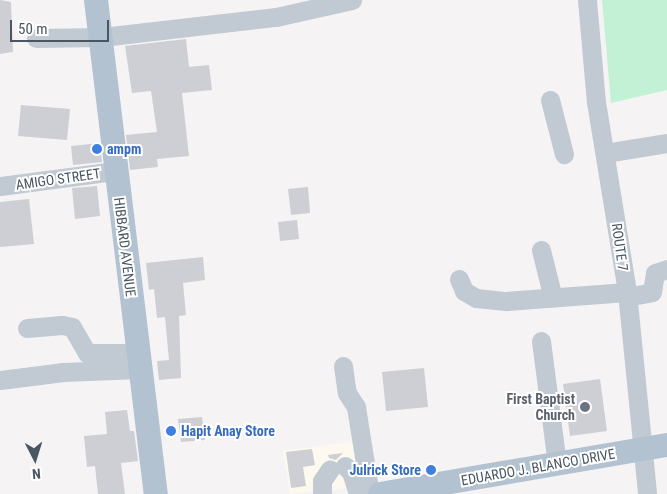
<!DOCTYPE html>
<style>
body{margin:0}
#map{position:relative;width:667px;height:494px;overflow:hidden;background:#f5f3f3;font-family:"Roboto Condensed",sans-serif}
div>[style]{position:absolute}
.commercial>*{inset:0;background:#fdf9ef}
.green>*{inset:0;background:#c3f1d5}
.building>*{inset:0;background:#cdcfd5}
.minor>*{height:19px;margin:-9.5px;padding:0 9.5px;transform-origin:9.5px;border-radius:9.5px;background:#c1cad2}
.major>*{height:24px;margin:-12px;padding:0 12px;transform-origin:12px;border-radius:12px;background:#b3c2d1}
.dots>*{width:14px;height:14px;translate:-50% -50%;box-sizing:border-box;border:2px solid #fff;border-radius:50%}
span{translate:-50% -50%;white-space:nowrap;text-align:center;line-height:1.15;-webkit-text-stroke:4px #fff;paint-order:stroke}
.shop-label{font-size:14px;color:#366cbe;font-weight:700}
.left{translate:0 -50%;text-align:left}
.right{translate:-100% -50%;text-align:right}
.street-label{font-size:14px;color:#4a5661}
.worship-label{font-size:14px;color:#5b616d;font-weight:700}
.north{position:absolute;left:10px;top:434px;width:50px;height:50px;-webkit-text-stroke:4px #fff;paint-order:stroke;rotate:175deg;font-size:14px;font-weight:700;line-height:20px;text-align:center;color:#4a5661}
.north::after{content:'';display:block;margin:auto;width:18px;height:22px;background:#4a5661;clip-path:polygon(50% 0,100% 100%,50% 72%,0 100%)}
.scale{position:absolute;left:10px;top:20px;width:99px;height:22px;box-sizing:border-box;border:2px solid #4a5661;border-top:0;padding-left:6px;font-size:15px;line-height:18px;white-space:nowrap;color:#4a5661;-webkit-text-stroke:4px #fff;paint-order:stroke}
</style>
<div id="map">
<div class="commercial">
<i style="clip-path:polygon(357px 441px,364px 486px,290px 494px,283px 451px)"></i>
</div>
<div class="green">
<i style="clip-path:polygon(602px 0,667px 0,667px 90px,611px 103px)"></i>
</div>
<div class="building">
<i style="clip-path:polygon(0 0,11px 2px,13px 52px,0 54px)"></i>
<i style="clip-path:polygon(186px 39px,189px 67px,209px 65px,212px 90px,182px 93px,189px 156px,157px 159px,158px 167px,130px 170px,126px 135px,157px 132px,151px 91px,132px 93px,125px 46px)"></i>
<i style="clip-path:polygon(21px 105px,70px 109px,67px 140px,18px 136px)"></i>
<i style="clip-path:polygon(100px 143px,102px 162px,73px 165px,71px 146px)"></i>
<i style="clip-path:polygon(97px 186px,100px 216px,75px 219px,72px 188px)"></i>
<i style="clip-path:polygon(308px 187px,310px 213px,291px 215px,288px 189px)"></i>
<i style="clip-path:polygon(29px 199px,34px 244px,0 247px,0 202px)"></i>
<i style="clip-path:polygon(297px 220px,299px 239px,280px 241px,278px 222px)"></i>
<i style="clip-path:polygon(203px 257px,205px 280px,183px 283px,186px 315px,179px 316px,181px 378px,159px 380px,157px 361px,169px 360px,165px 317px,157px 318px,154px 289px,149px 290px,146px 263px)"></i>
<i style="clip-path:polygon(424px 368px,428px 407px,386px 411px,382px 372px)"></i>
<i style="clip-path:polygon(600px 379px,607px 431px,570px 436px,563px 384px)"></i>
<i style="clip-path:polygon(127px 410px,130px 431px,134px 431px,138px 461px,121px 463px,125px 494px,98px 494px,95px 466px,87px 467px,84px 436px,107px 434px,105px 412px)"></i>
<i style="clip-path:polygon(202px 417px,205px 440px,181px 442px,178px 419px)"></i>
<i style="clip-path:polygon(312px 449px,315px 465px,303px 467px,306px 486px,291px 488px,286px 452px)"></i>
<i style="clip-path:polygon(343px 453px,336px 460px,329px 458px,328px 455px)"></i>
</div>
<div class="minor">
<i style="left:587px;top:0;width:102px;rotate:85deg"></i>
<i style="left:596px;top:102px;width:193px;rotate:80.7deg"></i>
<i style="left:627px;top:292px;width:203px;rotate:84.3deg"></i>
<i style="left:36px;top:38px;width:66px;rotate:-0.9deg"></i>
<i style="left:102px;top:37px;width:175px;rotate:-6.6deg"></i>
<i style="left:276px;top:17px;width:78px;rotate:-12.6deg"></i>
<i style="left:550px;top:100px;width:56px;rotate:75.5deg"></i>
<i style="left:605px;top:153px;width:63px;rotate:-9.2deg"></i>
<i style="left:0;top:186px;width:117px;rotate:-7.4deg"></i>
<i style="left:541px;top:250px;width:49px;rotate:76deg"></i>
<i style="left:459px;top:279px;width:13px;rotate:67deg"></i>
<i style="left:464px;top:291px;width:14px;rotate:30deg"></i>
<i style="left:476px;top:298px;width:30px;rotate:6deg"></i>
<i style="left:506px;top:301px;width:121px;rotate:-4.3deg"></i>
<i style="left:627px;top:297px;width:25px;rotate:-11deg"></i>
<i style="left:652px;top:292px;width:19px;rotate:-81deg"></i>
<i style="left:655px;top:273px;width:13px;rotate:-18deg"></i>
<i style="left:27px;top:328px;width:35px;rotate:-5deg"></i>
<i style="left:62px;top:325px;width:10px;rotate:11deg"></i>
<i style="left:72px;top:327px;width:30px;rotate:60deg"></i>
<i style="left:87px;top:353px;width:51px"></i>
<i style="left:541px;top:341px;width:124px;rotate:82.6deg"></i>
<i style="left:343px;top:366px;width:27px;rotate:82deg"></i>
<i style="left:347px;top:393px;width:17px;rotate:57deg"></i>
<i style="left:356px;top:407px;width:88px;rotate:80.9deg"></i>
<i style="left:0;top:380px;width:64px;rotate:-7.2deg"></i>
<i style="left:63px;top:372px;width:77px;rotate:-2.2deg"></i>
<i style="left:345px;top:466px;width:8px;rotate:45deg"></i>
<i style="left:351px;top:472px;width:23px;rotate:72deg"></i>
<i style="left:322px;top:494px;width:13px;rotate:-90deg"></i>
<i style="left:322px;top:481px;width:14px;rotate:-56deg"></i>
</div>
<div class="major">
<i style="left:96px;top:0;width:498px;rotate:83.1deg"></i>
<i style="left:380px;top:494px;width:291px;rotate:-9.7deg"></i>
</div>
<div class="dots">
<i style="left:97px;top:149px;background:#3f7fe0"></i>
<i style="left:585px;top:407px;background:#6b7280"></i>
<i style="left:171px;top:431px;background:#3f7fe0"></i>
<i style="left:431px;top:470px;background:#3f7fe0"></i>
</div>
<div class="shop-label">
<span class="left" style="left:107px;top:149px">ampm</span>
<span class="left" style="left:181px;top:431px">Hapit Anay Store</span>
<span class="right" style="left:421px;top:470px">Julrick Store</span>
</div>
<div class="street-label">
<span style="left:58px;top:179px;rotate:-8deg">AMIGO STREET</span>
<span style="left:125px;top:247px;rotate:83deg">HIBBARD AVENUE</span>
<span style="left:620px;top:247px;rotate:82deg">ROUTE 7</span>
<span style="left:538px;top:467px;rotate:-10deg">EDUARDO J. BLANCO DRIVE</span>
</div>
<div class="worship-label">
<span class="right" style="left:575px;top:407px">First Baptist<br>Church</span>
</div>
<div class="north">N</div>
<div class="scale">50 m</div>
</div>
